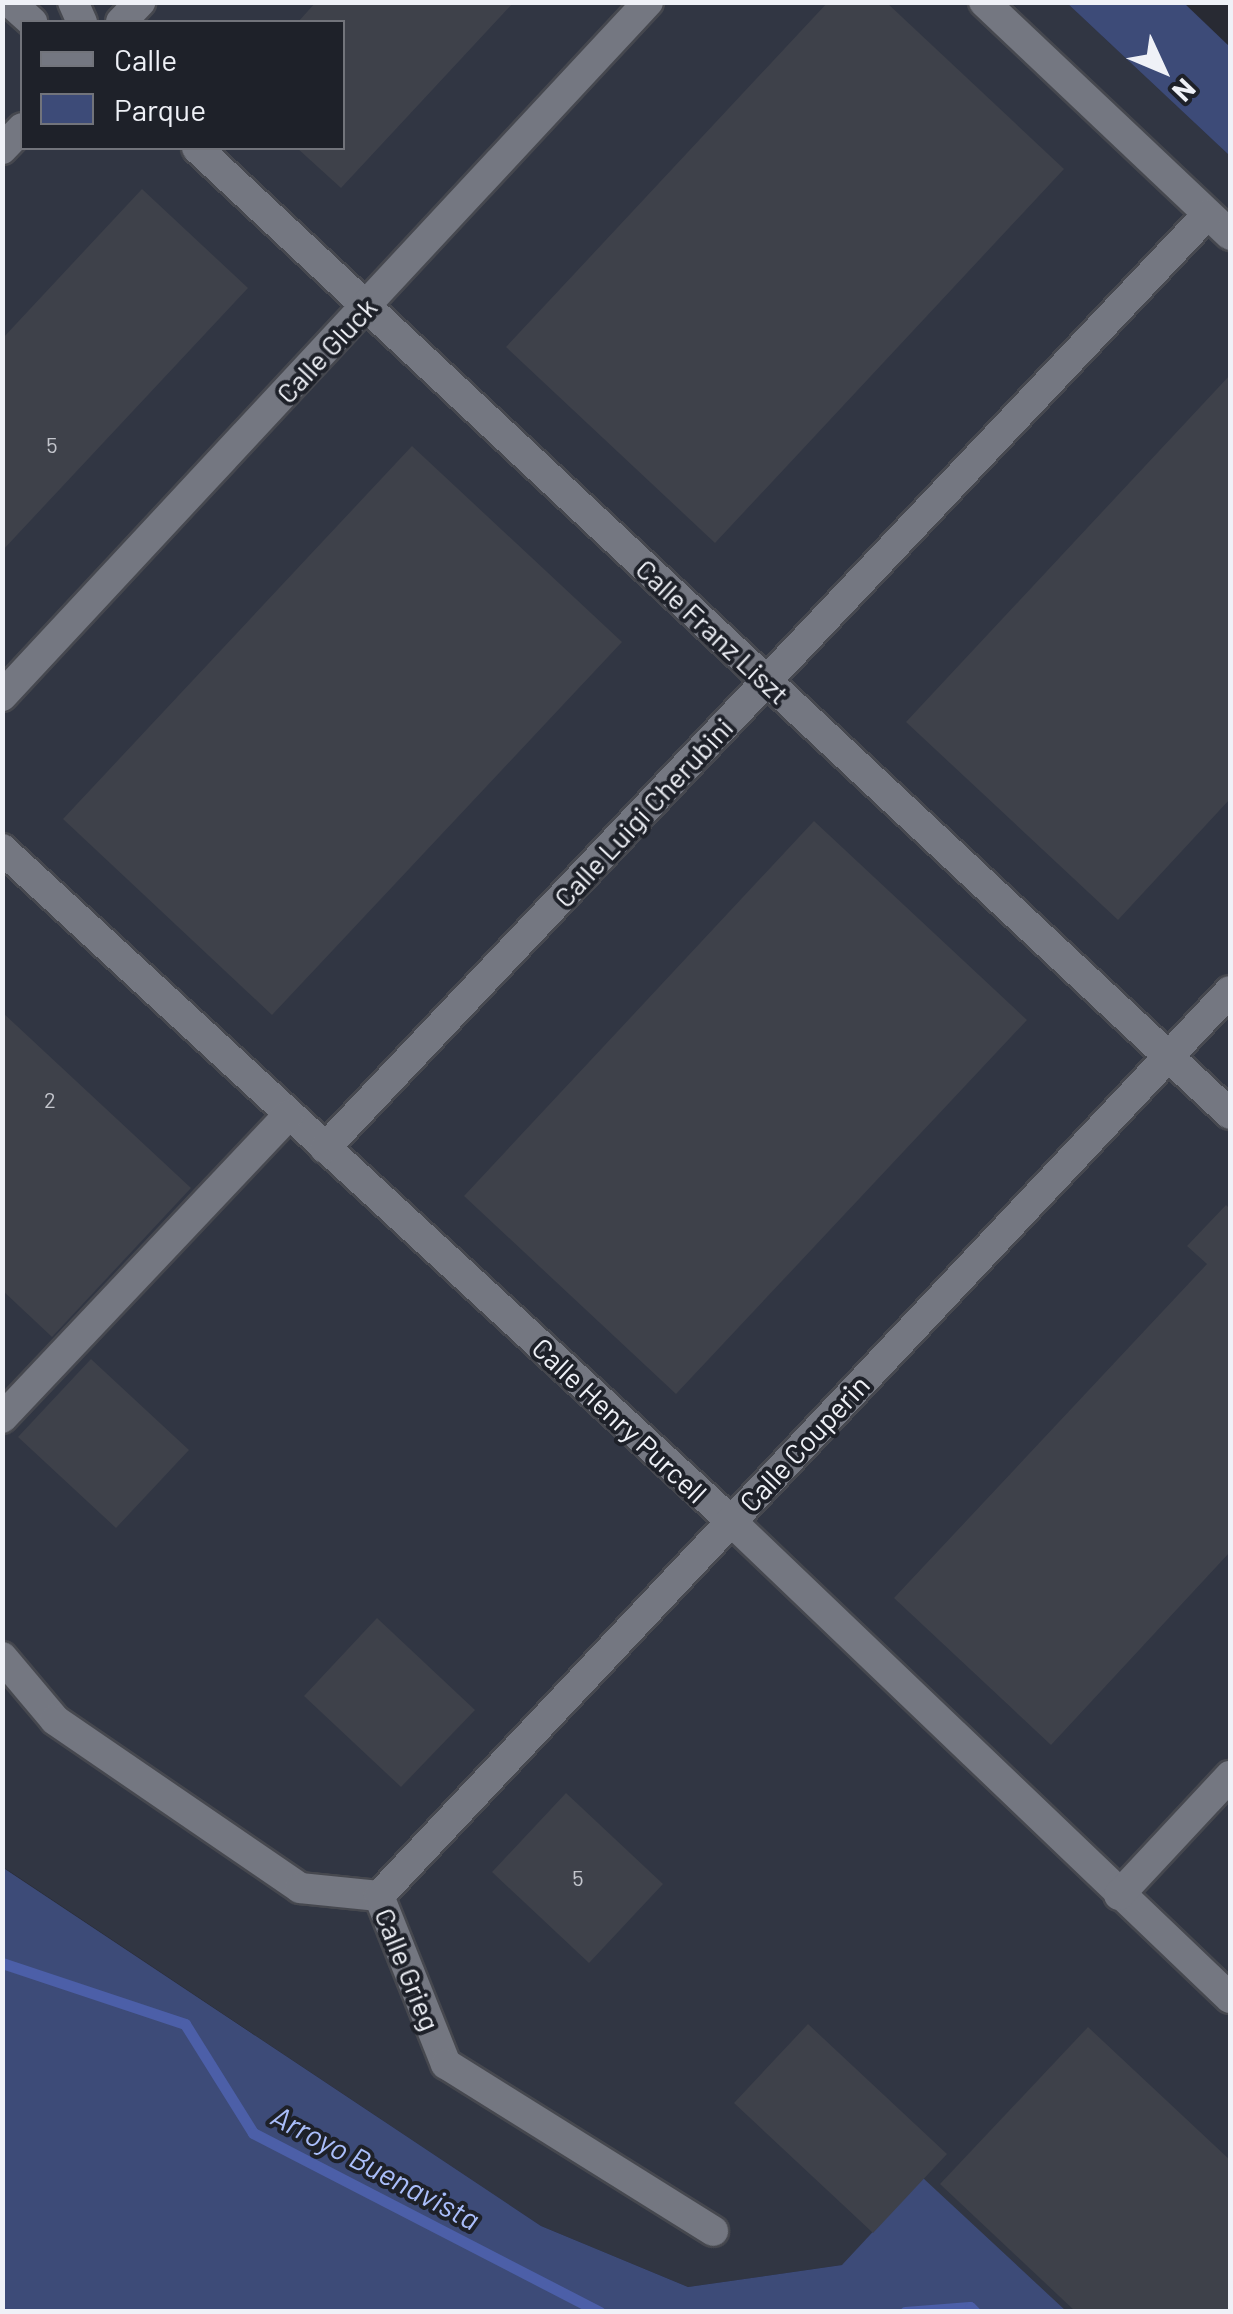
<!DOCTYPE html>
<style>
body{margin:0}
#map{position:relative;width:1233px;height:2314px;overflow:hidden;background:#282a33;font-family:Barlow,sans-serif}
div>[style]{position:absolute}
.built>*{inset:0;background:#313643}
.green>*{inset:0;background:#3d4b78}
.stream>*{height:11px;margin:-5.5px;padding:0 5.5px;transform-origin:5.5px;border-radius:5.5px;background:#4c5fa8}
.building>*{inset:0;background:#3e414a}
.roads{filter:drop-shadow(2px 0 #46484f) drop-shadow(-2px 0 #46484f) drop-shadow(0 2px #46484f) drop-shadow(0 -2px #46484f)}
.minor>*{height:30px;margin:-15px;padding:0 15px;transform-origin:15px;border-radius:15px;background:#747781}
span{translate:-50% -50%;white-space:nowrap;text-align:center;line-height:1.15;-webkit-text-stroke:8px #1e2129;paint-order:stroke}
.number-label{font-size:22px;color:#c3c5cc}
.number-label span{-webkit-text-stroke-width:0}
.street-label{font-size:28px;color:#eff1f7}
.water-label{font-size:30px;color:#aabefa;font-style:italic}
.frame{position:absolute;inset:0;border:5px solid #eff1f7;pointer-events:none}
.legend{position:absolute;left:20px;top:20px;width:325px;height:130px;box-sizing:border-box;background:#1e2129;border:2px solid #72747b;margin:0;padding:12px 18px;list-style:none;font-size:30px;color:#eff1f7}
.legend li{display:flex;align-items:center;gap:20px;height:50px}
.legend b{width:50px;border:2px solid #72747b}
.north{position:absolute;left:1113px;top:20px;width:100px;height:100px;-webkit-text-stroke:8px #1e2129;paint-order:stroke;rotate:134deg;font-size:28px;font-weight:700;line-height:40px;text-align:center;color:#eff1f7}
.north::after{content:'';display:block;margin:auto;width:35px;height:45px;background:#eff1f7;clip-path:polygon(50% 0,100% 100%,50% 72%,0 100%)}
</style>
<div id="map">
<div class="built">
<i style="clip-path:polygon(evenodd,2px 3px,1067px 3px,1230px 156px,1230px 2311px,956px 2311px,842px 2265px,688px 2287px,541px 2226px,3px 1867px,2px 3px,22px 22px,342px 22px,342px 148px,22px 148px,22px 22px)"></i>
</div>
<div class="green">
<i style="clip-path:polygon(1067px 3px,1184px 3px,1230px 47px,1230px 156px)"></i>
<i style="clip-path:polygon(2px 1867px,541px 2226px,688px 2287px,842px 2265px,923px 2178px,1066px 2311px,3px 2311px)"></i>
</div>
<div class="stream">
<i style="left:2px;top:1963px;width:193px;rotate:18.4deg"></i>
<i style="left:185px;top:2024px;width:128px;rotate:58deg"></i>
<i style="left:253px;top:2133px;width:390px;rotate:27.3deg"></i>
<i style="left:905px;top:2312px;width:65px;rotate:-4.4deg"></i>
<i style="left:970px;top:2307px;width:7px;rotate:45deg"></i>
</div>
<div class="building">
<i style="clip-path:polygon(316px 2px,514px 2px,341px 188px,297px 148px,342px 148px,342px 22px,298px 22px)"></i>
<i style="clip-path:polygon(828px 2px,886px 2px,1064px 169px,715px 543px,506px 347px)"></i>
<i style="clip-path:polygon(142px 189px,248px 288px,2px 551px,2px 339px)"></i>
<i style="clip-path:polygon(1230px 375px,1230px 799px,1118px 920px,906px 722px)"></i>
<i style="clip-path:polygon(412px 446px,622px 642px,272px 1015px,63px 819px)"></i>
<i style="clip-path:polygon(814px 821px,1027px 1020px,676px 1394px,464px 1196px)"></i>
<i style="clip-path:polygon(2px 1012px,191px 1188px,52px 1337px,2px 1290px)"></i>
<i style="clip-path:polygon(1226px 1205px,1230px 1209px,1230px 1552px,1051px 1745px,894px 1598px,1207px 1264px,1187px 1246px)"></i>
<i style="clip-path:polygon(91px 1359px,189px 1450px,116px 1528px,18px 1437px)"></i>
<i style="clip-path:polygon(377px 1618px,475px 1710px,401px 1787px,304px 1696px)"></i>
<i style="clip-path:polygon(566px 1793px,663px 1884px,589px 1963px,492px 1872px)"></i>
<i style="clip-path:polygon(808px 2024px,947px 2154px,873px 2233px,734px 2103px)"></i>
<i style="clip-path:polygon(1088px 2027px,1230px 2160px,1230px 2312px,1076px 2312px,940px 2184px)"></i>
</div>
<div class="roads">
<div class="minor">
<i style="left:10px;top:2px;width:30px;rotate:42deg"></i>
<i style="left:73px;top:2px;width:22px;rotate:66deg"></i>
<i style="left:984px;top:2px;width:339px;rotate:43.4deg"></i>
<i style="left:121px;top:22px;width:28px;rotate:-46deg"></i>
<i style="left:197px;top:148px;width:1414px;rotate:43.08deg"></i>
<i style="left:2px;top:149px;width:29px;rotate:-46deg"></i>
<i style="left:2px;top:696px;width:948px;rotate:-47.05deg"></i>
<i style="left:2px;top:849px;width:991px;rotate:42.67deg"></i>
<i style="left:731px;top:1521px;width:690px;rotate:43.71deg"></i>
<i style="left:325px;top:1148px;width:1285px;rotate:-46.61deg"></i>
<i style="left:2px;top:1418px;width:417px;rotate:-46.6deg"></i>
<i style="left:2px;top:1657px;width:82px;rotate:49.9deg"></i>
<i style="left:55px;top:1720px;width:297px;rotate:34.4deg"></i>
<i style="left:300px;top:1888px;width:79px;rotate:5.8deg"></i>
<i style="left:379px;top:1896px;width:181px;rotate:68.3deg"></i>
<i style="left:446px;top:2064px;width:315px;rotate:32deg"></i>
<i style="left:1119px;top:1895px;width:163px;rotate:-47deg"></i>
<i style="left:379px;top:1896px;width:1242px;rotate:-46.76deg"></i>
</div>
</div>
<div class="number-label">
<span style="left:52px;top:445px">5</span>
<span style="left:50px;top:1100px">2</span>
<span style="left:578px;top:1878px">5</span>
</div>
<div class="street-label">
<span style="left:326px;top:350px;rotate:-47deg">Calle Gluck</span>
<span style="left:713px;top:631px;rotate:43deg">Calle Franz Liszt</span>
<span style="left:643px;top:812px;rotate:-47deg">Calle Luigi Cherubini</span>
<span style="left:620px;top:1420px;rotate:43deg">Calle Henry Purcell</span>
<span style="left:804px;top:1443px;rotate:-47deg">Calle Couperin</span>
<span style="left:408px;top:1969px;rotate:68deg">Calle Grieg</span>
</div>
<div class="water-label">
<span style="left:376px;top:2167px;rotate:28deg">Arroyo Buenavista</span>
</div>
<div class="frame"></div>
<ul class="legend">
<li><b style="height:12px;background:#747781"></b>Calle</li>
<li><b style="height:28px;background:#3d4b78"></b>Parque</li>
</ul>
<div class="north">N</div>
</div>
